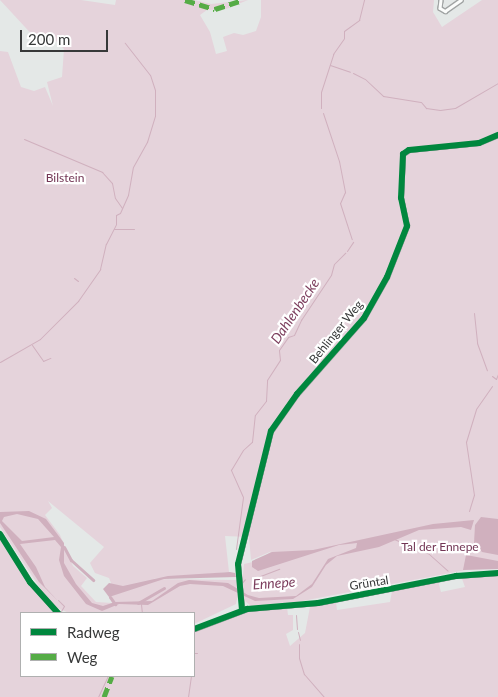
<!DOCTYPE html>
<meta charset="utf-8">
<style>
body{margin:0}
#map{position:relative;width:498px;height:697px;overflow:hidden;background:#e4e8e7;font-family:Lato,sans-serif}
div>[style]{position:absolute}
.green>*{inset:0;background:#e5d3db}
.water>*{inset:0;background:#d0b0be}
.stream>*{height:1px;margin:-0.5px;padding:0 0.5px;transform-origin:0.5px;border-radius:0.5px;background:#d0b0be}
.canal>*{height:3px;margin:-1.5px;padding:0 1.5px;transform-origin:1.5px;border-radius:1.5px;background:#d0b0be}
.roads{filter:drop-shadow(1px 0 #a1a4a4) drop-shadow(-1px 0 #a1a4a4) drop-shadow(0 1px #a1a4a4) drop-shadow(0 -1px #a1a4a4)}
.minor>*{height:2.5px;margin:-1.25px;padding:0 1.25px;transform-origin:1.25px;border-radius:1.25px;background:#fbfcfb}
.tertiary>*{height:3px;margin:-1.5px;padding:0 1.5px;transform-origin:1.5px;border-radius:1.5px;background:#fbfcfb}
.quiet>*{height:5px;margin-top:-2.5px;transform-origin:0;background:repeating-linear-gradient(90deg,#55ac46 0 10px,transparent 0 15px)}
.cycleway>*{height:6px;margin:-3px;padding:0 3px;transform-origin:3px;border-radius:3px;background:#00873e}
span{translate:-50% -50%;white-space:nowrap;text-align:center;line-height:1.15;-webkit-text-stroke:4.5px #fff;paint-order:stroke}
.park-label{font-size:12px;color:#733655}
.street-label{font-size:12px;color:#373939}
.water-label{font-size:14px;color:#7d3f5e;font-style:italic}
.legend{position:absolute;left:20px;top:612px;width:175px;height:65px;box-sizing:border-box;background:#fff;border:1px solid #afb0b0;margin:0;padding:6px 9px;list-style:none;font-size:15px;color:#373939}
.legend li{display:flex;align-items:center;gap:10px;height:25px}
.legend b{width:25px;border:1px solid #afb0b0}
.scale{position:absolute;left:20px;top:30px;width:88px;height:22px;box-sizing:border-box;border:2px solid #373939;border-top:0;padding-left:6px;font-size:15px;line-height:18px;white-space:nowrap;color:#373939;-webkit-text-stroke:4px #fff;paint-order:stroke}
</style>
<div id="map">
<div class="green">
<i style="clip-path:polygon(evenodd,0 0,81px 0,115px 5px,116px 0,194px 0,211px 4px,248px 0,226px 9px,207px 10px,200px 15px,210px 32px,216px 54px,227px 51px,223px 37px,234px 33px,243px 35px,256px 31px,261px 17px,261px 0,434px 0,433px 12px,442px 27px,482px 0,498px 0,498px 133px,479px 142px,443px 147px,476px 145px,498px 136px,498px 568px,466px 570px,297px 602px,251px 606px,238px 595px,236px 604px,194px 624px,194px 613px,69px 613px,55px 607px,46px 597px,0 527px,0 51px,8px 52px,21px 87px,34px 91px,45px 87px,53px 106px,47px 82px,62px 77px,64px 49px,48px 33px,37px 40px,0 0,48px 501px,104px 547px,90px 563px,95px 573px,109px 578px,111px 583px,107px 591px,112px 603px,96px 602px,81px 586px,87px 578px,73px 566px,60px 535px,45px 515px,52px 508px,48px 501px,0 0,225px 536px,249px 537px,251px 560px,272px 551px,257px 561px,244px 564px,243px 574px,236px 580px,153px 579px,229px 572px,225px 536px)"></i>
<i style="clip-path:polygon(0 537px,29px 583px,57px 613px,21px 613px,21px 676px,194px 676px,194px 630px,243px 612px,287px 607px,288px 615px,293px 615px,293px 630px,286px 634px,290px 646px,305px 633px,310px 607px,336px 602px,337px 610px,390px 602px,392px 591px,438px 581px,441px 592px,465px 587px,461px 576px,498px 573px,498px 697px,0 697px)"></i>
</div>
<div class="water">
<i style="clip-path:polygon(evenodd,29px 511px,46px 519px,64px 543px,64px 563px,76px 584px,92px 603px,103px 606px,115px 602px,152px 601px,178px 583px,189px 580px,228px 583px,248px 595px,259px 598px,296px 596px,312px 584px,328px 559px,356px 548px,357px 543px,339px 545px,258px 571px,252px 567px,252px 561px,272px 552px,313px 550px,433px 524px,474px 520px,471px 530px,461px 527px,419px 530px,379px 547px,337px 556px,326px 565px,312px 587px,293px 599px,255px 601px,223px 586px,190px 584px,180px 586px,148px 605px,119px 604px,102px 611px,86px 604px,64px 576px,59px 560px,61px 547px,55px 540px,20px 544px,36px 567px,45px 587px,58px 601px,39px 582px,0 523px,0 512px,29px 511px,17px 514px,38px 519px,54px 537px,22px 541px,2px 521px,4px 517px,17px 514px)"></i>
<i style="clip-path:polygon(481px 517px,498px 519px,498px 555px,482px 552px,474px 543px,475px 525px)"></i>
<i style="clip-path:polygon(466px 555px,498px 561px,498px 569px,463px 570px)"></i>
<i style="clip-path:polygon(230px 572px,235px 573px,236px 577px,164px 579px,109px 597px,103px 589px,109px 583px,123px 586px,168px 576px)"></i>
</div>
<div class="stream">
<i style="left:330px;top:65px;width:21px;rotate:19deg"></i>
<i style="left:353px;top:73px;width:13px;rotate:27deg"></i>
<i style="left:365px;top:79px;width:25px;rotate:43deg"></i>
<i style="left:383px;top:96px;width:38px;rotate:9deg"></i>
<i style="left:421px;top:102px;width:8px;rotate:50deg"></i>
<i style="left:426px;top:108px;width:14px;rotate:8deg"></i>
<i style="left:440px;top:110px;width:15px;rotate:-8deg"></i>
<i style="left:455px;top:108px;width:50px;rotate:-30.2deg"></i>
<i style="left:321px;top:108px;width:16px;rotate:-90deg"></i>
<i style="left:321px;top:92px;width:40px;rotate:-72deg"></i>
<i style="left:333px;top:54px;width:19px;rotate:-55deg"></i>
<i style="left:344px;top:38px;width:7px;rotate:-90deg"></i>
<i style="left:344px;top:31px;width:19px;rotate:-36deg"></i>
<i style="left:359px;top:20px;width:21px;rotate:-76deg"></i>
<i style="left:323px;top:113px;width:51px;rotate:71.6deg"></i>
<i style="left:339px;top:161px;width:32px;rotate:79deg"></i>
<i style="left:345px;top:192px;width:12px;rotate:114deg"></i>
<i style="left:340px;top:203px;width:38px;rotate:72deg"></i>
<i style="left:24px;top:139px;width:85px;rotate:22.9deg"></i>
<i style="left:102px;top:172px;width:15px;rotate:48deg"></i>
<i style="left:112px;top:183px;width:15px;rotate:79deg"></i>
<i style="left:115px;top:198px;width:12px;rotate:55deg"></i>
<i style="left:114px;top:229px;width:20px"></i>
<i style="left:347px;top:251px;width:11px;rotate:-56deg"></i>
<i style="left:74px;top:278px;width:5px;rotate:37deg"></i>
<i style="left:474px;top:313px;width:30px;rotate:84deg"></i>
<i style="left:477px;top:343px;width:29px;rotate:70deg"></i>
<i style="left:32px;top:345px;width:19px;rotate:55deg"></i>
<i style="left:43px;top:361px;width:8px;rotate:-23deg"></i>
<i style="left:0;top:362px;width:46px;rotate:-29.9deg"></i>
<i style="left:40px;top:339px;width:54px;rotate:-45deg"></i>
<i style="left:78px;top:301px;width:39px;rotate:-55deg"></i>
<i style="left:100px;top:269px;width:26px;rotate:-77deg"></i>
<i style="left:106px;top:244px;width:22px;rotate:-63deg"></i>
<i style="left:116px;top:224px;width:9px;rotate:-90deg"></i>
<i style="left:116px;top:215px;width:4px;rotate:-27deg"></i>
<i style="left:120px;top:213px;width:20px;rotate:-66deg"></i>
<i style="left:128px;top:195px;width:28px;rotate:-80deg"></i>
<i style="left:133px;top:167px;width:29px;rotate:-61deg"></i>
<i style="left:147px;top:142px;width:27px;rotate:-73deg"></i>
<i style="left:155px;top:116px;width:26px;rotate:-90deg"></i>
<i style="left:155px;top:90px;width:16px;rotate:-108deg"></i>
<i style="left:150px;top:75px;width:41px;rotate:-128deg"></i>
<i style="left:492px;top:376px;width:5px;rotate:37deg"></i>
<i style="left:496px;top:379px;width:5px;rotate:-68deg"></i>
<i style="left:469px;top:511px;width:17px;rotate:-73deg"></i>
<i style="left:474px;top:495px;width:54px;rotate:-98.6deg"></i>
<i style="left:466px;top:442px;width:34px;rotate:-73deg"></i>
<i style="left:476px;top:409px;width:28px;rotate:-55deg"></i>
<i style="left:394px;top:539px;width:38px;rotate:23deg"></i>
<i style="left:429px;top:554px;width:25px;rotate:42deg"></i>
<i style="left:236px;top:549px;width:52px;rotate:-82.3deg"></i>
<i style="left:243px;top:497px;width:30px;rotate:-114deg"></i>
<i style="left:231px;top:470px;width:23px;rotate:-59deg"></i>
<i style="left:243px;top:450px;width:12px;rotate:-42deg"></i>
<i style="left:252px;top:442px;width:27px;rotate:-84deg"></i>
<i style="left:255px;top:415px;width:18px;rotate:-52deg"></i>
<i style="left:266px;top:401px;width:21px;rotate:-87deg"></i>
<i style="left:267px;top:380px;width:24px;rotate:-57deg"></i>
<i style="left:280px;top:360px;width:10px;rotate:-96deg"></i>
<i style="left:279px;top:350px;width:16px;rotate:-55deg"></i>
<i style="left:288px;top:337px;width:6px;rotate:-18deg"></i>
<i style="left:294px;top:335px;width:17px;rotate:-65deg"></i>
<i style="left:301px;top:320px;width:54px;rotate:-56.3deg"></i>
<i style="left:331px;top:275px;width:11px;rotate:-75deg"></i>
<i style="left:334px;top:264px;width:16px;rotate:-45deg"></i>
<i style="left:255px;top:578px;width:26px;rotate:-21deg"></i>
<i style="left:242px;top:590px;width:6px;rotate:-99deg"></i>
<i style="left:241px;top:584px;width:6px;rotate:-51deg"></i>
<i style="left:58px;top:600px;width:8px;rotate:45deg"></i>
<i style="left:64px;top:606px;width:6px;rotate:121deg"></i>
<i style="left:141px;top:604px;width:9px;rotate:84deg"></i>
<i style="left:296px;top:615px;width:14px;rotate:86deg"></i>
<i style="left:298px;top:632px;width:8px;rotate:76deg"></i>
<i style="left:299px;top:644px;width:14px;rotate:90deg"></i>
<i style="left:299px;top:658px;width:17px;rotate:73deg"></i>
<i style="left:304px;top:674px;width:30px;rotate:49deg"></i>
<i style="left:194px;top:653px;width:3px"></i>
<i style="left:98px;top:697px;width:23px;rotate:-65deg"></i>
<i style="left:188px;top:697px;width:21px;rotate:-82deg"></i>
</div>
<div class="canal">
<i style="left:64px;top:547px;width:15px;rotate:62deg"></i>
<i style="left:71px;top:560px;width:30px;rotate:42deg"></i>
<i style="left:418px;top:548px;width:15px;rotate:11deg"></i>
<i style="left:110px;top:597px;width:9px;rotate:54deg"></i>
<i style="left:138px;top:603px;width:30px;rotate:-30deg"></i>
</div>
<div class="roads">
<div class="minor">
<i style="left:441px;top:0;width:8px;rotate:97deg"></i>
<i style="left:440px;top:8px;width:6px;rotate:31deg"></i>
<i style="left:445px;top:11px;width:19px;rotate:-35deg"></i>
<i style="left:242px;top:610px;width:46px;rotate:-95deg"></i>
<i style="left:238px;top:564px;width:137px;rotate:-76.1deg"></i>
<i style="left:271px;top:431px;width:45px;rotate:-54.9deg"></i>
<i style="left:297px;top:394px;width:101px;rotate:-48.6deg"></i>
<i style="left:364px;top:318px;width:47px;rotate:-60.7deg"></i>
<i style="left:387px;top:277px;width:55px;rotate:-68.6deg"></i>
<i style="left:407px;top:226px;width:29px;rotate:-102deg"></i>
<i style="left:401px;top:198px;width:44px;rotate:-87.4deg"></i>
<i style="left:403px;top:154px;width:7px;rotate:-34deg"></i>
<i style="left:409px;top:150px;width:70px;rotate:-5.7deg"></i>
<i style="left:479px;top:143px;width:21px;rotate:-23deg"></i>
</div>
<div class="tertiary">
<i style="left:0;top:534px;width:57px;rotate:58deg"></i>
<i style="left:30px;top:582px;width:42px;rotate:47.9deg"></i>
<i style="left:194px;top:629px;width:57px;rotate:-20.7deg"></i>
<i style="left:247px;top:609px;width:71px;rotate:-4.8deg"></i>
<i style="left:318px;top:603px;width:141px;rotate:-11.1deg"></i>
<i style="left:456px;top:576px;width:42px;rotate:-4.1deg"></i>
</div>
</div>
<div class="quiet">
<i style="left:185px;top:0;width:31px;rotate:17deg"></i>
<i style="left:215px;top:9px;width:28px;rotate:-18deg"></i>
<i style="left:104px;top:697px;width:22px;rotate:-69deg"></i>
</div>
<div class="cycleway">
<i style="left:0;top:534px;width:57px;rotate:58deg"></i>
<i style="left:30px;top:582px;width:42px;rotate:47.9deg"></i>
<i style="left:242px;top:610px;width:46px;rotate:-95deg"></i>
<i style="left:238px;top:564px;width:137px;rotate:-76.1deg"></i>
<i style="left:271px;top:431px;width:45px;rotate:-54.9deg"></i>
<i style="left:297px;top:394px;width:101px;rotate:-48.6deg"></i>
<i style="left:364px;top:318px;width:47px;rotate:-60.7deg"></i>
<i style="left:387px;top:277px;width:55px;rotate:-68.6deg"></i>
<i style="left:407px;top:226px;width:29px;rotate:-102deg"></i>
<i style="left:401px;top:198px;width:44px;rotate:-87.4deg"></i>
<i style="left:403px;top:154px;width:7px;rotate:-34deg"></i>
<i style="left:409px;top:150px;width:70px;rotate:-5.7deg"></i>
<i style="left:479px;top:143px;width:21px;rotate:-23deg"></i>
<i style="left:194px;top:629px;width:57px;rotate:-20.7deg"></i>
<i style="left:247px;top:609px;width:71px;rotate:-4.8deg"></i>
<i style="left:318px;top:603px;width:141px;rotate:-11.1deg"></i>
<i style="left:456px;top:576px;width:42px;rotate:-4.1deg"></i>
</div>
<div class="park-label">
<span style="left:65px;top:178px">Bilstein</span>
<span style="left:440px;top:547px">Tal der Ennepe</span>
</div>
<div class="street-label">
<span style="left:336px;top:332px;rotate:-51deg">Behlinger Weg</span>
<span style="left:369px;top:583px;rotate:-9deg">Grüntal</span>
</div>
<div class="water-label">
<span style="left:295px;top:311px;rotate:-56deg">Dahlenbecke</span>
<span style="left:274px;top:583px;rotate:-4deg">Ennepe</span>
</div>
<ul class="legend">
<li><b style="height:6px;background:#00873e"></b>Radweg</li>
<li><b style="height:6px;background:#55ac46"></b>Weg</li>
</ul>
<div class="scale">200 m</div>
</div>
